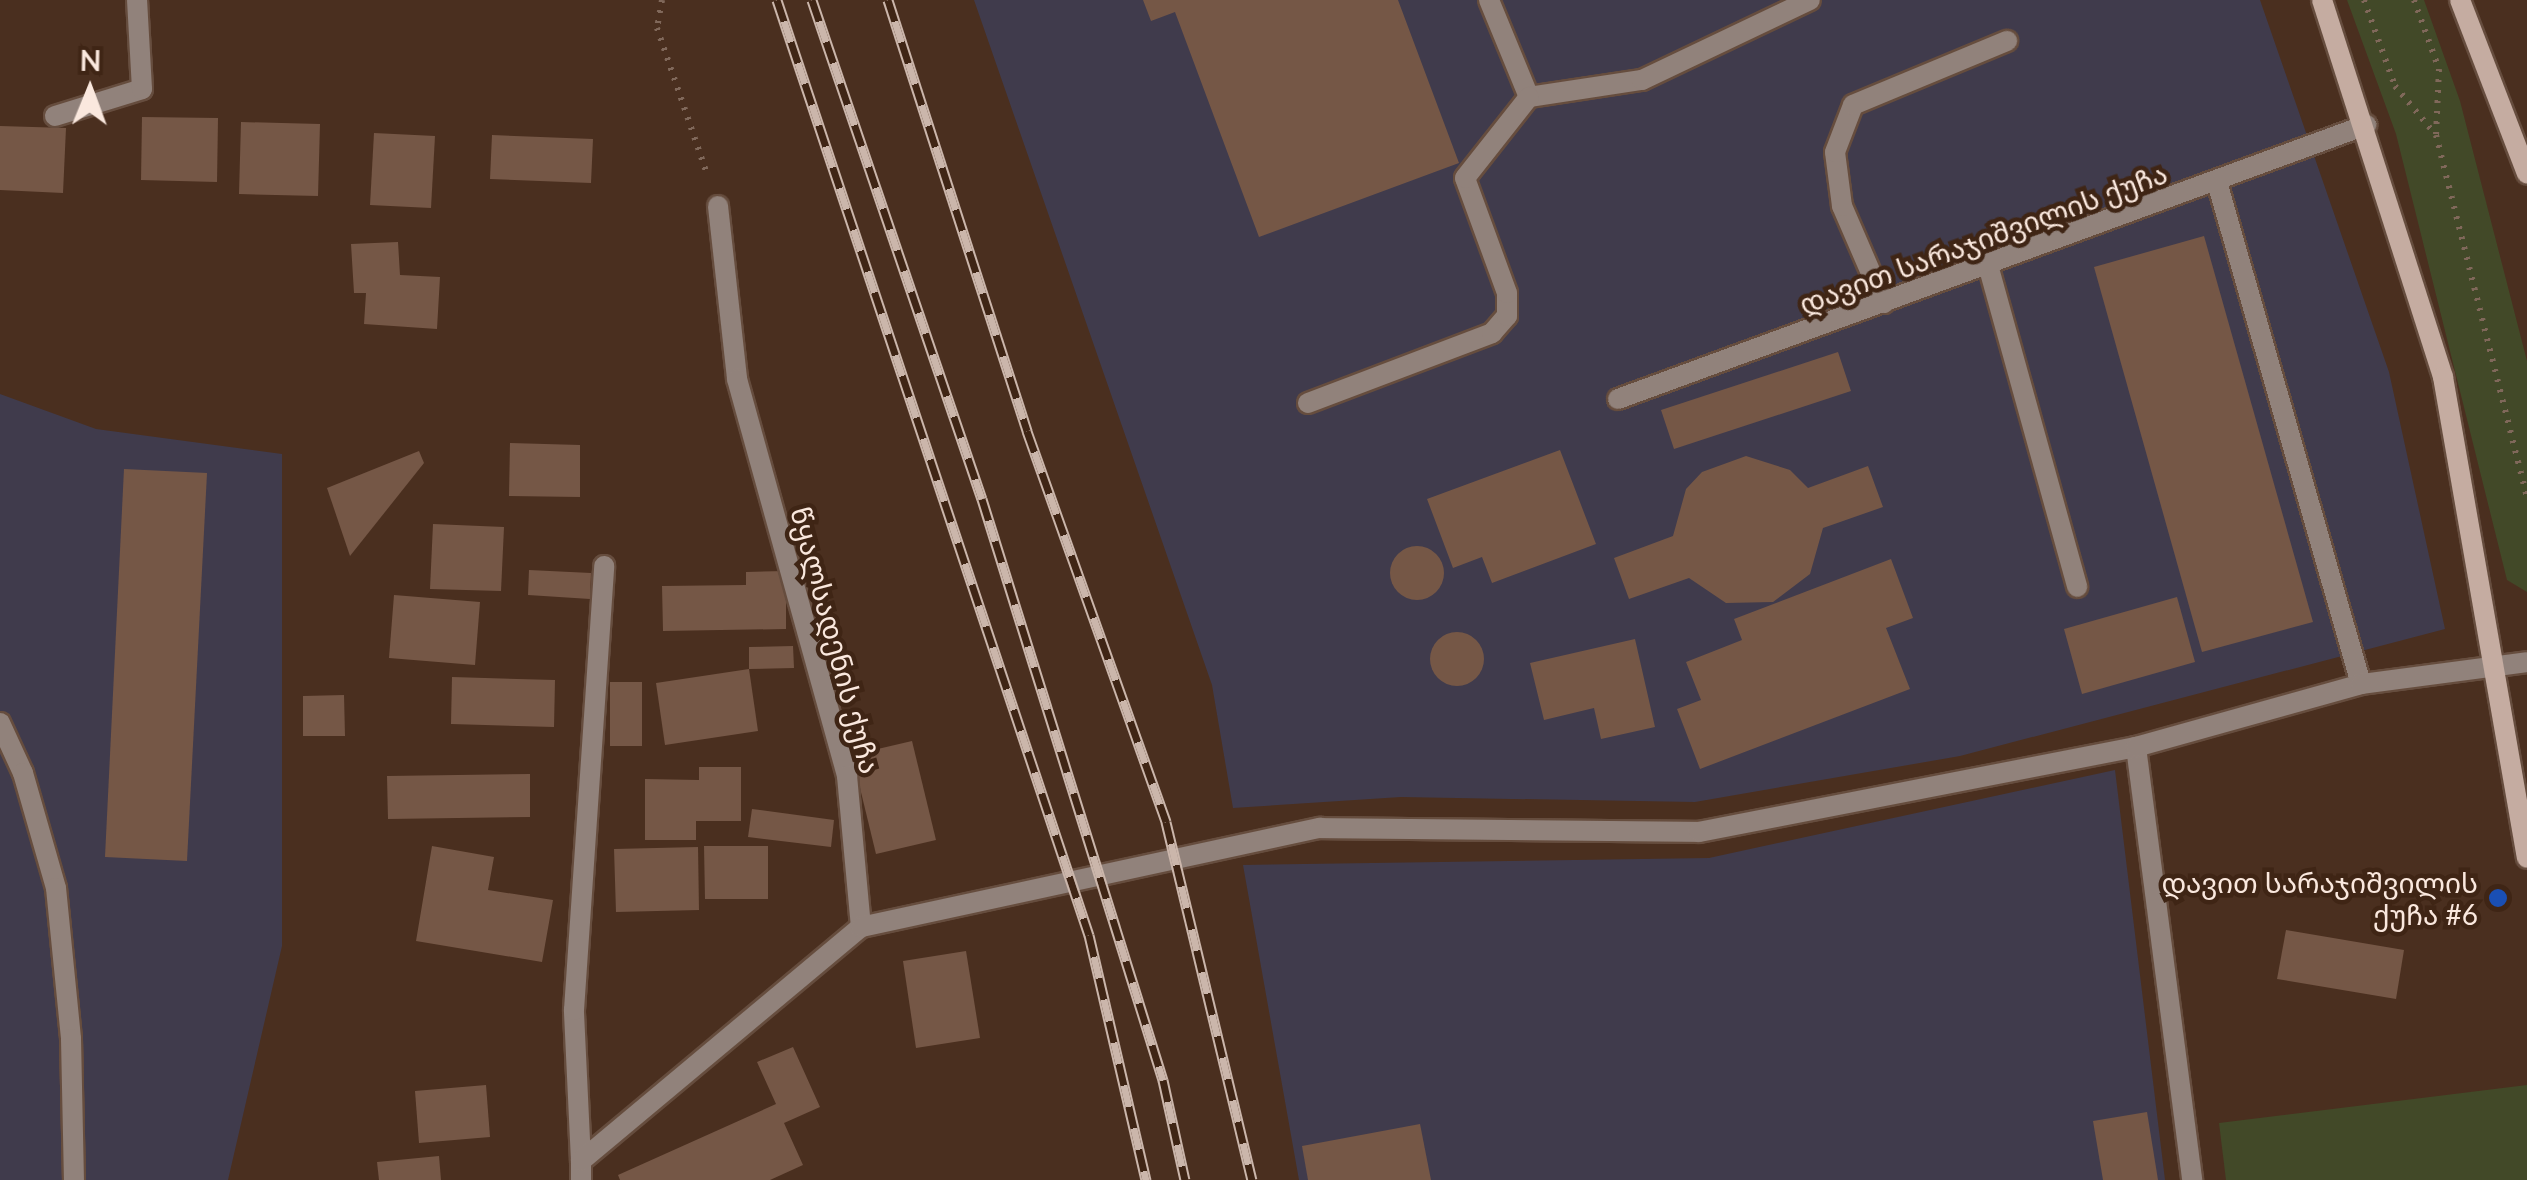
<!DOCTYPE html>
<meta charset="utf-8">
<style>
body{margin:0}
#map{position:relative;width:2527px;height:1180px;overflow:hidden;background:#4a2f1f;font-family:Lato,"Noto Sans Georgian",sans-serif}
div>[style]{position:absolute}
.industrial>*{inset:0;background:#403b4c}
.green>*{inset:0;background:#424928}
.building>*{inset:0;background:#755746}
.round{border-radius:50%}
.path>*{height:6px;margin-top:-3px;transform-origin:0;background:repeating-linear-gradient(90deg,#80685a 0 2.5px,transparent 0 10.5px)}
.roads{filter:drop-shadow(2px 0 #664d3e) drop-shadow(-2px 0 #664d3e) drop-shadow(0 2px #664d3e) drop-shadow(0 -2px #664d3e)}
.service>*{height:20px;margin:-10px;padding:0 10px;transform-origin:10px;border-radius:10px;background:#91827b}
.minor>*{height:20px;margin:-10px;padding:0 10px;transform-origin:10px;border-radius:10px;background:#91827b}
.secondary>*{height:20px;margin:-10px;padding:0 10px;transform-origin:10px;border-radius:10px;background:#c5aca1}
.rail>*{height:11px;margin-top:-5.5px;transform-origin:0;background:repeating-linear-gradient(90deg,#3f2515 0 22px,#cbb6ab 0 44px);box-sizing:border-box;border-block:2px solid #cbb6ab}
.dots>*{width:28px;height:28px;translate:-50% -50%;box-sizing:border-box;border:5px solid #3f2515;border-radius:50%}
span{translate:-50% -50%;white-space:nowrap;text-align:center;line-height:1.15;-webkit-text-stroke:9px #3f2515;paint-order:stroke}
.street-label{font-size:28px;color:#fae8de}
.poi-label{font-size:28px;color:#fae8de}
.right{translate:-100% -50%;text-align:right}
.north{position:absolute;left:40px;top:40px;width:100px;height:100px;-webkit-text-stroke:8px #3f2515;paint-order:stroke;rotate:1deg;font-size:28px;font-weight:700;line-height:40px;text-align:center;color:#fae8de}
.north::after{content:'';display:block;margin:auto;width:35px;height:45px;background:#fae8de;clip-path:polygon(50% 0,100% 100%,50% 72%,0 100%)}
</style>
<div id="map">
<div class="industrial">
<i style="clip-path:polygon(974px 0,2260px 0,2389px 372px,2445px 629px,1960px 756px,1695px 802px,1401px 797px,1233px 808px,1212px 685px)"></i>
<i style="clip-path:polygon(0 394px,96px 429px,282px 454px,282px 946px,228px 1180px,0 1180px)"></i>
<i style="clip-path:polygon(2115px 770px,2165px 1180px,1299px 1180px,1243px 865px,1709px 858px)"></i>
</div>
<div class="green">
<i style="clip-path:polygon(2347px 0,2424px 0,2460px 101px,2527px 361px,2527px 592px,2507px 580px,2396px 134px)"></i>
<i style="clip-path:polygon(2527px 1085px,2527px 1180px,2226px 1180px,2219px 1123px)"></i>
</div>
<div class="building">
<i style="clip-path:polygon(1143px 0,1398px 0,1459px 163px,1259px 237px,1175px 12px,1151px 21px)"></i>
<i style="clip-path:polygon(142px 117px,218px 118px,217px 182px,141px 180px)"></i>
<i style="clip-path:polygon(241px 122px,320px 124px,318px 196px,239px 194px)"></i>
<i style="clip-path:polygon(0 126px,66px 128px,63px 193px,0 190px)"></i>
<i style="clip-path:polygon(374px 133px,435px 136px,431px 208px,370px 205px)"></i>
<i style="clip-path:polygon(492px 135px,593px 139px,591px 183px,490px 179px)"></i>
<i style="clip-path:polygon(2204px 236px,2313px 622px,2202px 652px,2094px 267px)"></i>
<i style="clip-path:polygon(398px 242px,400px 275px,440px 277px,437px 329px,364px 324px,366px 293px,354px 293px,351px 244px)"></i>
<i style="clip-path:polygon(1838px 352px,1851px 391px,1674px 449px,1661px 410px)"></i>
<i style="clip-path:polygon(510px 443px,580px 445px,580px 497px,509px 496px)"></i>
<i style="clip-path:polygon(1560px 450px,1596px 544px,1492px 583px,1482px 557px,1453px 568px,1427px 499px)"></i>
<i style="clip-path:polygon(419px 451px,424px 463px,350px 556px,327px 488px)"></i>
<i style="clip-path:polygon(1746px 456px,1790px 470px,1808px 488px,1868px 466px,1883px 507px,1823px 528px,1810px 574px,1773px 602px,1726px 603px,1689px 578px,1629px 599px,1614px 558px,1673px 536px,1686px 489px,1702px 472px)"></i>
<i style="clip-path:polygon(124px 469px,207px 473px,187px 861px,105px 857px)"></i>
<i style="clip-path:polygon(433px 524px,504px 527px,501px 591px,430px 589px)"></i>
<i class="round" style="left:1390px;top:546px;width:54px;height:54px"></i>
<i style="clip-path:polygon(1891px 559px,1913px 618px,1886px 628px,1910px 689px,1700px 769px,1677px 709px,1701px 700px,1686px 662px,1742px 640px,1734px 619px)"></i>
<i style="clip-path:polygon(529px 570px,591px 573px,590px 599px,528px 595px)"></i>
<i style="clip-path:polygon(786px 571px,786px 629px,663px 631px,662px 586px,746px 585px,746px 572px)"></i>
<i style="clip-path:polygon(394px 595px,480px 602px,475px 665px,389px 658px)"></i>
<i style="clip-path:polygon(2177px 597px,2195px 662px,2082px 694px,2064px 629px)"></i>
<i class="round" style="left:1430px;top:632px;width:54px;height:54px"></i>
<i style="clip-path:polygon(1635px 639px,1655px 727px,1601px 739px,1594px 708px,1544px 720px,1530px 663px)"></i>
<i style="clip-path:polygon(793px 646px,794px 668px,749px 669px,749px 647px)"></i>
<i style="clip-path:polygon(749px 669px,758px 731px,665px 745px,656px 683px)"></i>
<i style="clip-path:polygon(452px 677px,555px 680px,554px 727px,451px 724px)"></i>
<i style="clip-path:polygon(610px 682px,642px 682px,642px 746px,610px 746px)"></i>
<i style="clip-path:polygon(344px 695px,345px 736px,303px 736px,303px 696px)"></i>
<i style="clip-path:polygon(912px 741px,936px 840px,876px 854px,852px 755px)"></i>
<i style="clip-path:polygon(699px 767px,741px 767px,741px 821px,696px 821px,696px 840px,645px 840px,645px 779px,699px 780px)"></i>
<i style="clip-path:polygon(530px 774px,530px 817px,388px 819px,387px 776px)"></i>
<i style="clip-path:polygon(752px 809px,834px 820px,831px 847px,748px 837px)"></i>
<i style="clip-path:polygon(432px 846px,494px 857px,488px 890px,553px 900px,542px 962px,416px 941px)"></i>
<i style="clip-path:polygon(704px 846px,768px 846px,768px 899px,705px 899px)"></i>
<i style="clip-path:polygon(698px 847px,699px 910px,616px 912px,614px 849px)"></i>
<i style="clip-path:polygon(2286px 930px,2404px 950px,2396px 999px,2277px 979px)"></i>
<i style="clip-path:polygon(966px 951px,980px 1038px,916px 1048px,903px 961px)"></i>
<i style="clip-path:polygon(793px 1047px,820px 1107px,784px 1123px,803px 1165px,770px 1180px,620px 1180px,618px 1175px,776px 1104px,757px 1062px)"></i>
<i style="clip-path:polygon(486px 1085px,490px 1137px,419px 1143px,415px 1091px)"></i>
<i style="clip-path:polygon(2147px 1112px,2158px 1180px,2103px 1180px,2093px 1121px)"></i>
<i style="clip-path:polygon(1420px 1124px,1431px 1180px,1308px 1180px,1302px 1146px)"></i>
<i style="clip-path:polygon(439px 1156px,441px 1180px,379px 1180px,377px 1162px)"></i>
</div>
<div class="path">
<i style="left:662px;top:0;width:28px;rotate:100deg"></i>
<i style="left:657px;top:28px;width:157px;rotate:71.1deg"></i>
<i style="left:2364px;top:0;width:91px;rotate:70.2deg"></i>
<i style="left:2395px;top:86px;width:62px;rotate:50.2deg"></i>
<i style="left:2414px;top:0;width:73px;rotate:70.1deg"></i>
<i style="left:2439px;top:69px;width:66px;rotate:92.6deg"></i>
<i style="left:2436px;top:135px;width:374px;rotate:75.9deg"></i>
</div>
<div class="roads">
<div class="service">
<i style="left:1489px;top:0;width:105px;rotate:67.6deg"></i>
<i style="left:1529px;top:97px;width:114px;rotate:-8.6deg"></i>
<i style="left:1642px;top:80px;width:186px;rotate:-25.5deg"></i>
<i style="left:55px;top:116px;width:91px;rotate:-17.2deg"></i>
<i style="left:142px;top:89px;width:89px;rotate:-93.2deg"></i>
<i style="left:2217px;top:182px;width:522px;rotate:73.99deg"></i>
<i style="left:1988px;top:265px;width:334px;rotate:74.5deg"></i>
<i style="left:1884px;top:303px;width:106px;rotate:-113.4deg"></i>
<i style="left:1842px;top:206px;width:54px;rotate:-97.4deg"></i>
<i style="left:1835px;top:152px;width:50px;rotate:-69deg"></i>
<i style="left:1853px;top:105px;width:167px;rotate:-22.6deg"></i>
<i style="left:1618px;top:399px;width:797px;rotate:-20.12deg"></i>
<i style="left:1308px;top:403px;width:197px;rotate:-20.8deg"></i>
<i style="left:1492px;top:333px;width:23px;rotate:-49deg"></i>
<i style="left:1507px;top:316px;width:23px;rotate:-90deg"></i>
<i style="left:1507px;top:293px;width:122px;rotate:-110.1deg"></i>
<i style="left:1465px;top:178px;width:103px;rotate:-51.7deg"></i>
<i style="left:2136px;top:747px;width:437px;rotate:82.6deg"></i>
<i style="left:581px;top:1161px;width:151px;rotate:-92.7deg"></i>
<i style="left:574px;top:1010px;width:445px;rotate:-86.1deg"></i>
</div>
<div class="minor">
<i style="left:718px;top:206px;width:174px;rotate:83.7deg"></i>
<i style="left:737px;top:379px;width:412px;rotate:74.5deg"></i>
<i style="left:847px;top:776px;width:152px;rotate:84.7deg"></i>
<i style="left:0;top:723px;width:55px;rotate:65.3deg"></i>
<i style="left:23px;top:773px;width:120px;rotate:74deg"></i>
<i style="left:56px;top:888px;width:152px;rotate:84.3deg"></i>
<i style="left:71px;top:1039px;width:141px;rotate:88.8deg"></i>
<i style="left:581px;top:1180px;width:19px;rotate:-90deg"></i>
<i style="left:581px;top:1161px;width:365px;rotate:-39.9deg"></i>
<i style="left:861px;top:927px;width:470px;rotate:-12.2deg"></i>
<i style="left:1320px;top:828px;width:379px;rotate:0.6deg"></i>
<i style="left:1699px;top:832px;width:445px;rotate:-11deg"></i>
<i style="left:2136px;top:747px;width:234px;rotate:-15.6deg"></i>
<i style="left:2361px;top:684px;width:167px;rotate:-7.5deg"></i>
</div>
<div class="secondary">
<i style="left:2322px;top:0;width:396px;rotate:72.2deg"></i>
<i style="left:2443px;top:377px;width:488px;rotate:80.1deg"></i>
<i style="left:2460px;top:0;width:186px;rotate:68.9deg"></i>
</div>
</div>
<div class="rail">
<i style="left:777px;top:0;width:986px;rotate:71.55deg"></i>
<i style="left:1089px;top:935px;width:252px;rotate:76.9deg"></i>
<i style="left:812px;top:0;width:527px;rotate:71.19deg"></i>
<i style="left:982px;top:499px;width:609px;rotate:72.7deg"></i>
<i style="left:1163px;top:1080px;width:102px;rotate:77.6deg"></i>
<i style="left:888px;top:0;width:453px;rotate:72.1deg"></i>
<i style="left:1027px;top:431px;width:415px;rotate:70.4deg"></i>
<i style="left:1166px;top:822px;width:368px;rotate:76.5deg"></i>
</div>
<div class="dots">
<i style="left:2498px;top:898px;background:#1a4fb4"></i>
</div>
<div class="street-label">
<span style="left:1983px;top:238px;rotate:-20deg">დავით სარაჯიშვილის ქუჩა</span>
<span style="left:836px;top:640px;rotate:75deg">წყალსადენის ქუჩა</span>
</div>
<div class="poi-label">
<span class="right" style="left:2478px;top:898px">დავით სარაჯიშვილის<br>ქუჩა #6</span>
</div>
<div class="north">N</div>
</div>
